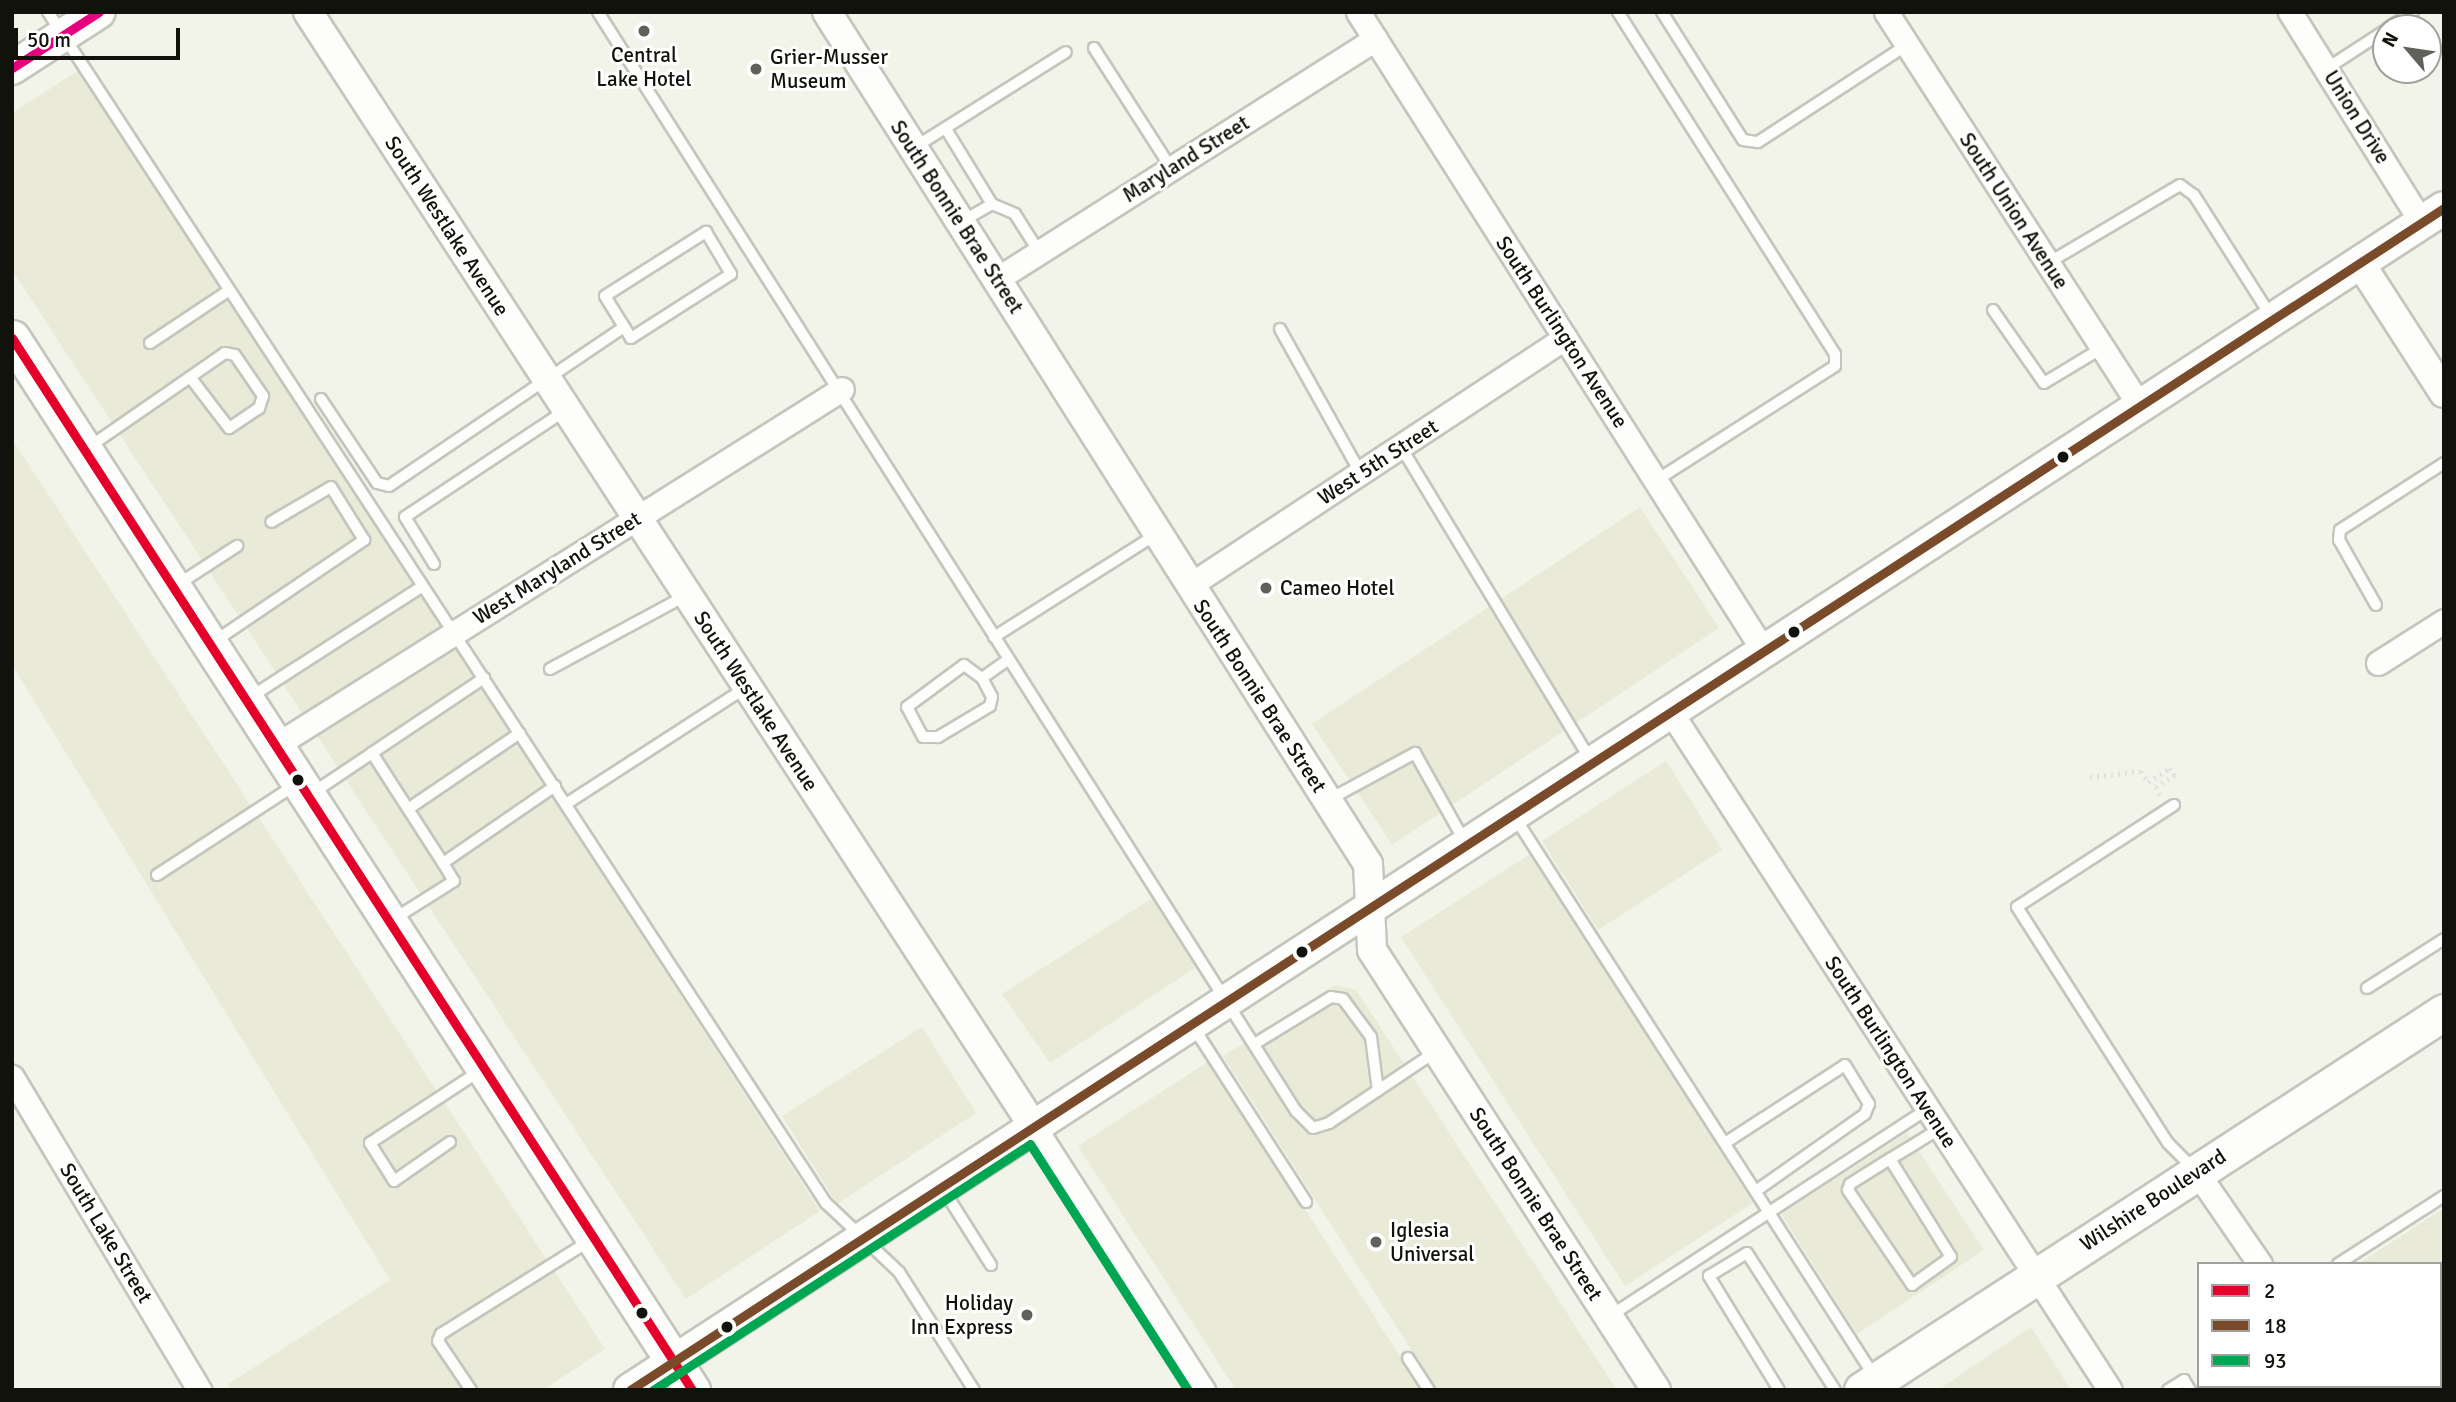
<!DOCTYPE html>
<style>
body{margin:0}
#map{position:relative;width:2456px;height:1402px;overflow:hidden;background:#f3f4e9;font-family:Signika,sans-serif}
div>[style]{position:absolute}
.built>*{inset:0;background:#e9ead7}
.path>*{height:4.5px;margin-top:-2.25px;transform-origin:0;background:repeating-linear-gradient(90deg,#e0e0dd 0 2px,transparent 0 7px)}
.roads{filter:drop-shadow(2px 0 #c4c5bc) drop-shadow(-2px 0 #c4c5bc) drop-shadow(0 2px #c4c5bc) drop-shadow(0 -2px #c4c5bc)}
.service>*{height:10px;margin:-5px;padding:0 5px;transform-origin:5px;border-radius:5px;background:#fdfdfc}
.minor>*{height:23px;margin:-11.5px;padding:0 11.5px;transform-origin:11.5px;border-radius:11.5px;background:#fdfdfc}
.tertiary>*{height:28px;margin:-14px;padding:0 14px;transform-origin:14px;border-radius:14px;background:#fdfdfc}
.secondary>*{height:32px;margin:-16px;padding:0 16px;transform-origin:16px;border-radius:16px;background:#fdfdfc}
.primary>*{height:35px;margin:-17.5px;padding:0 17.5px;transform-origin:17.5px;border-radius:17.5px;background:#fdfdfc}
.bus-1>*{height:9px;margin:-4.5px;padding:0 4.5px;transform-origin:4.5px;border-radius:4.5px;background:#e4002b}
.bus-2>*{height:9px;margin:-4.5px;padding:0 4.5px;transform-origin:4.5px;border-radius:4.5px;background:#7a4b2a}
.bus-3>*{height:9px;margin:-4.5px;padding:0 4.5px;transform-origin:4.5px;border-radius:4.5px;background:#00a651}
.bus-4>*{height:9px;margin:-4.5px;padding:0 4.5px;transform-origin:4.5px;border-radius:4.5px;background:#e5007d}
.dots>*{width:19px;height:19px;translate:-50% -50%;box-sizing:border-box;border:4px solid #fff;border-radius:50%}
span{translate:-50% -50%;white-space:nowrap;text-align:center;line-height:1.15;-webkit-text-stroke:6px #fff;paint-order:stroke}
.poi-label{font-size:21px;color:#11120b}
.left{translate:0 -50%;text-align:left}
.right{translate:-100% -50%;text-align:right}
.street-label{font-size:21px;color:#11120b}
.frame{position:absolute;inset:0;border:14px solid #11120b;pointer-events:none}
.legend{position:absolute;left:2197px;top:1262px;width:245px;height:126px;box-sizing:border-box;background:#fff;border:2px solid #a0a09d;margin:0;padding:9px 12px;list-style:none;font-size:21px;color:#11120b}
.legend li{display:flex;align-items:center;gap:14px;height:35px}
.legend b{width:35px;border:2px solid #a0a09d}
.north{position:absolute;left:2372px;top:14px;width:70px;height:70px;box-sizing:border-box;background:#fff;border:2px solid #a0a09d;border-radius:50%;rotate:299deg;font-size:19px;font-weight:700;line-height:28px;text-align:center;color:#11120b}
.north::after{content:'';display:block;margin:auto;width:24px;height:32px;background:#606159;clip-path:polygon(50% 0,100% 100%,50% 72%,0 100%)}
.scale{position:absolute;left:14px;top:28px;width:166px;height:32px;box-sizing:border-box;border:4px solid #11120b;border-top:0;padding-left:9px;font-size:21px;line-height:24px;white-space:nowrap;color:#11120b;-webkit-text-stroke:5px #fff;paint-order:stroke}
</style>
<div id="map">
<div class="built">
<i style="clip-path:polygon(81px 69px,820px 1211px,686px 1299px,12px 270px,12px 113px)"></i>
<i style="clip-path:polygon(12px 439px,605px 1349px,543px 1390px,231px 1390px,228px 1384px,390px 1280px,12px 665px)"></i>
<i style="clip-path:polygon(1640px 507px,1719px 628px,1392px 845px,1312px 724px)"></i>
<i style="clip-path:polygon(1666px 761px,1722px 850px,1598px 930px,1542px 841px)"></i>
<i style="clip-path:polygon(1532px 853px,1753px 1203px,1625px 1286px,1401px 937px)"></i>
<i style="clip-path:polygon(1154px 897px,1198px 966px,1050px 1063px,1002px 994px)"></i>
<i style="clip-path:polygon(1335px 985px,1356px 990px,1617px 1390px,1437px 1390px,1223px 1056px)"></i>
<i style="clip-path:polygon(922px 1027px,976px 1113px,837px 1204px,782px 1116px)"></i>
<i style="clip-path:polygon(1209px 1061px,1422px 1390px,1236px 1390px,1078px 1146px)"></i>
<i style="clip-path:polygon(1907px 1133px,1984px 1250px,1857px 1334px,1781px 1214px)"></i>
<i style="clip-path:polygon(2444px 1208px,2444px 1390px,2390px 1390px,2440px 1386px,2440px 1264px,2358px 1264px)"></i>
<i style="clip-path:polygon(2031px 1327px,2071px 1390px,1938px 1390px)"></i>
</div>
<div class="path">
<i style="left:2090px;top:777px;width:51px;rotate:-6.7deg"></i>
<i style="left:2141px;top:771px;width:13px;rotate:58deg"></i>
<i style="left:2148px;top:782px;width:26px;rotate:-32deg"></i>
<i style="left:2170px;top:768px;width:9px;rotate:54deg"></i>
<i style="left:2175px;top:775px;width:22px;rotate:148deg"></i>
<i style="left:2156px;top:787px;width:10px;rotate:61deg"></i>
</div>
<div class="roads">
<div class="service">
<i style="left:48px;top:12px;width:1423px;rotate:56.85deg"></i>
<i style="left:826px;top:1203px;width:100px;rotate:43.4deg"></i>
<i style="left:899px;top:1272px;width:140px;rotate:57.6deg"></i>
<i style="left:598px;top:12px;width:1302px;rotate:57.58deg"></i>
<i style="left:1296px;top:1111px;width:24px;rotate:45deg"></i>
<i style="left:1313px;top:1128px;width:17px;rotate:-17deg"></i>
<i style="left:1329px;top:1123px;width:128px;rotate:-33.8deg"></i>
<i style="left:1618px;top:12px;width:405px;rotate:57.6deg"></i>
<i style="left:1835px;top:354px;width:12px;rotate:90deg"></i>
<i style="left:1835px;top:366px;width:211px;rotate:147.4deg"></i>
<i style="left:1662px;top:12px;width:151px;rotate:57.7deg"></i>
<i style="left:1743px;top:140px;width:15px;rotate:8deg"></i>
<i style="left:1758px;top:142px;width:178px;rotate:-33.1deg"></i>
<i style="left:2388px;top:28px;width:30px;rotate:-33deg"></i>
<i style="left:1094px;top:48px;width:143px;rotate:57.3deg"></i>
<i style="left:2326px;top:69px;width:72px;rotate:-33deg"></i>
<i style="left:946px;top:129px;width:88px;rotate:58.5deg"></i>
<i style="left:992px;top:204px;width:25px;rotate:23deg"></i>
<i style="left:1015px;top:214px;width:45px;rotate:57.7deg"></i>
<i style="left:915px;top:147px;width:178px;rotate:-32.2deg"></i>
<i style="left:961px;top:222px;width:36px;rotate:-30deg"></i>
<i style="left:706px;top:232px;width:49px;rotate:59.2deg"></i>
<i style="left:731px;top:274px;width:119px;rotate:147.4deg"></i>
<i style="left:631px;top:338px;width:49px;rotate:-121.8deg"></i>
<i style="left:605px;top:296px;width:120px;rotate:-32.4deg"></i>
<i style="left:2048px;top:263px;width:153px;rotate:-30.6deg"></i>
<i style="left:2180px;top:185px;width:17px;rotate:36deg"></i>
<i style="left:2194px;top:195px;width:146px;rotate:57.6deg"></i>
<i style="left:1993px;top:310px;width:89px;rotate:55.1deg"></i>
<i style="left:2044px;top:383px;width:68px;rotate:-31.1deg"></i>
<i style="left:1280px;top:329px;width:166px;rotate:60.8deg"></i>
<i style="left:150px;top:343px;width:94px;rotate:-33.7deg"></i>
<i style="left:321px;top:399px;width:101px;rotate:56.3deg"></i>
<i style="left:377px;top:483px;width:12px;rotate:14deg"></i>
<i style="left:389px;top:486px;width:284px;rotate:-34.1deg"></i>
<i style="left:89px;top:447px;width:165px;rotate:-34.7deg"></i>
<i style="left:225px;top:353px;width:10px;rotate:11deg"></i>
<i style="left:235px;top:355px;width:50px;rotate:55.7deg"></i>
<i style="left:263px;top:396px;width:13px;rotate:108deg"></i>
<i style="left:259px;top:408px;width:36px;rotate:146deg"></i>
<i style="left:229px;top:428px;width:64px;rotate:-127.4deg"></i>
<i style="left:1401px;top:447px;width:368px;rotate:58.8deg"></i>
<i style="left:434px;top:564px;width:55px;rotate:-121.7deg"></i>
<i style="left:405px;top:517px;width:193px;rotate:-33.6deg"></i>
<i style="left:177px;top:585px;width:72px;rotate:-33deg"></i>
<i style="left:2376px;top:605px;width:75px;rotate:-119.6deg"></i>
<i style="left:2339px;top:540px;width:10px;rotate:-84deg"></i>
<i style="left:2340px;top:530px;width:124px;rotate:-32.8deg"></i>
<i style="left:994px;top:637px;width:193px;rotate:-32.3deg"></i>
<i style="left:212px;top:643px;width:184px;rotate:-34.1deg"></i>
<i style="left:364px;top:540px;width:62px;rotate:-121.9deg"></i>
<i style="left:331px;top:487px;width:69px;rotate:149.7deg"></i>
<i style="left:964px;top:665px;width:22px;rotate:36deg"></i>
<i style="left:982px;top:678px;width:21px;rotate:62deg"></i>
<i style="left:992px;top:697px;width:9px;rotate:103deg"></i>
<i style="left:990px;top:706px;width:61px;rotate:149.2deg"></i>
<i style="left:938px;top:737px;width:15px;rotate:180deg"></i>
<i style="left:923px;top:737px;width:34px;rotate:-118deg"></i>
<i style="left:907px;top:707px;width:71px;rotate:-36.4deg"></i>
<i style="left:550px;top:669px;width:156px;rotate:-28.4deg"></i>
<i style="left:982px;top:678px;width:32px;rotate:-35deg"></i>
<i style="left:249px;top:698px;width:203px;rotate:-32.8deg"></i>
<i style="left:372px;top:753px;width:135px;rotate:-33.8deg"></i>
<i style="left:311px;top:794px;width:73px;rotate:-33.9deg"></i>
<i style="left:372px;top:753px;width:131px;rotate:57.2deg"></i>
<i style="left:443px;top:863px;width:21px;rotate:59deg"></i>
<i style="left:454px;top:881px;width:73px;rotate:147.8deg"></i>
<i style="left:1330px;top:799px;width:97px;rotate:-28.4deg"></i>
<i style="left:1415px;top:753px;width:104px;rotate:60.7deg"></i>
<i style="left:566px;top:804px;width:216px;rotate:-32.9deg"></i>
<i style="left:2174px;top:805px;width:187px;rotate:147deg"></i>
<i style="left:2017px;top:907px;width:280px;rotate:57.4deg"></i>
<i style="left:2168px;top:1143px;width:37px;rotate:45deg"></i>
<i style="left:408px;top:809px;width:135px;rotate:-34.2deg"></i>
<i style="left:1514px;top:816px;width:666px;rotate:57.26deg"></i>
<i style="left:443px;top:863px;width:136px;rotate:-34.5deg"></i>
<i style="left:157px;top:875px;width:165px;rotate:-33.1deg"></i>
<i style="left:2367px;top:988px;width:91px;rotate:-32.5deg"></i>
<i style="left:1194px;top:1028px;width:207px;rotate:57.2deg"></i>
<i style="left:1256px;top:1043px;width:88px;rotate:-31.5deg"></i>
<i style="left:1331px;top:997px;width:12px;rotate:9deg"></i>
<i style="left:1343px;top:999px;width:47px;rotate:53.6deg"></i>
<i style="left:1371px;top:1037px;width:54px;rotate:82.6deg"></i>
<i style="left:450px;top:1142px;width:68px;rotate:145.1deg"></i>
<i style="left:394px;top:1181px;width:45px;rotate:-122.3deg"></i>
<i style="left:370px;top:1143px;width:133px;rotate:-33.3deg"></i>
<i style="left:1725px;top:1143px;width:143px;rotate:-33deg"></i>
<i style="left:1845px;top:1065px;width:46px;rotate:58.4deg"></i>
<i style="left:1869px;top:1104px;width:11px;rotate:112deg"></i>
<i style="left:1865px;top:1114px;width:133px;rotate:144.8deg"></i>
<i style="left:1890px;top:1159px;width:115px;rotate:58.1deg"></i>
<i style="left:1951px;top:1257px;width:48px;rotate:144.3deg"></i>
<i style="left:1912px;top:1285px;width:115px;rotate:-124deg"></i>
<i style="left:1848px;top:1190px;width:6px;rotate:-72deg"></i>
<i style="left:1850px;top:1184px;width:47px;rotate:-32deg"></i>
<i style="left:1890px;top:1159px;width:23px;rotate:-31deg"></i>
<i style="left:1910px;top:1147px;width:36px;rotate:-32deg"></i>
<i style="left:943px;top:1189px;width:90px;rotate:57.7deg"></i>
<i style="left:2338px;top:1264px;width:126px;rotate:-32.7deg"></i>
<i style="left:1610px;top:1316px;width:379px;rotate:-33.1deg"></i>
<i style="left:1408px;top:1358px;width:38px;rotate:57deg"></i>
<i style="left:471px;top:1390px;width:59px;rotate:-124deg"></i>
<i style="left:438px;top:1341px;width:8px;rotate:-67deg"></i>
<i style="left:441px;top:1334px;width:177px;rotate:-32.1deg"></i>
<i style="left:1779px;top:1390px;width:134px;rotate:-121.6deg"></i>
<i style="left:1709px;top:1276px;width:44px;rotate:-31.2deg"></i>
<i style="left:1747px;top:1253px;width:163px;rotate:57.3deg"></i>
<i style="left:2168px;top:1390px;width:19px;rotate:-32deg"></i>
<i style="left:2184px;top:1380px;width:12px;rotate:59deg"></i>
<i style="left:2226px;top:1390px;width:6px;rotate:-39deg"></i>
</div>
<div class="minor">
<i style="left:1358px;top:12px;width:759px;rotate:57.59deg"></i>
<i style="left:1886px;top:12px;width:472px;rotate:57.2deg"></i>
<i style="left:2290px;top:12px;width:249px;rotate:58deg"></i>
<i style="left:997px;top:279px;width:448px;rotate:-32.4deg"></i>
<i style="left:1190px;top:585px;width:449px;rotate:-33.4deg"></i>
<i style="left:2378px;top:663px;width:78px;rotate:-32.5deg"></i>
<i style="left:1672px;top:714px;width:805px;rotate:57.06deg"></i>
<i style="left:273px;top:747px;width:672px;rotate:-32.18deg"></i>
<i style="left:12px;top:1077px;width:365px;rotate:59.1deg"></i>
<i style="left:1034px;top:1127px;width:313px;rotate:57.3deg"></i>
<i style="left:2196px;top:1171px;width:113px;rotate:55.5deg"></i>
<i style="left:2339px;top:1386px;width:4px;rotate:63deg"></i>
<i style="left:2367px;top:1386px;width:4px;rotate:63deg"></i>
</div>
<div class="tertiary">
<i style="left:308px;top:12px;width:1331px;rotate:56.93deg"></i>
<i style="left:827px;top:12px;width:1009px;rotate:57.59deg"></i>
<i style="left:1368px;top:864px;width:86px;rotate:87.3deg"></i>
<i style="left:1372px;top:950px;width:524px;rotate:57.16deg"></i>
<i style="left:2362px;top:266px;width:151px;rotate:57.2deg"></i>
</div>
<div class="secondary">
<i style="left:12px;top:68px;width:103px;rotate:-32.8deg"></i>
<i style="left:630px;top:1390px;width:2165px;rotate:-33.09deg"></i>
</div>
<div class="primary">
<i style="left:12px;top:338px;width:1253px;rotate:57.12deg"></i>
<i style="left:1862px;top:1390px;width:694px;rotate:-33deg"></i>
</div>
</div>
<div class="bus-1">
<i style="left:12px;top:338px;width:1253px;rotate:57.12deg"></i>
</div>
<div class="bus-2">
<i style="left:630px;top:1390px;width:2165px;rotate:-33.09deg"></i>
</div>
<div class="bus-3">
<i style="left:653px;top:1390px;width:450px;rotate:-33.1deg"></i>
<i style="left:1030px;top:1144px;width:292px;rotate:57.3deg"></i>
</div>
<div class="bus-4">
<i style="left:12px;top:68px;width:103px;rotate:-32.8deg"></i>
</div>
<div class="dots">
<i style="left:644px;top:31px;background:#606159"></i>
<i style="left:756px;top:69px;background:#606159"></i>
<i style="left:2063px;top:457px;background:#11120b"></i>
<i style="left:1266px;top:588px;background:#606159"></i>
<i style="left:1794px;top:632px;background:#11120b"></i>
<i style="left:298px;top:780px;background:#11120b"></i>
<i style="left:1302px;top:952px;background:#11120b"></i>
<i style="left:1376px;top:1242px;background:#606159"></i>
<i style="left:642px;top:1313px;background:#11120b"></i>
<i style="left:1027px;top:1315px;background:#606159"></i>
<i style="left:727px;top:1327px;background:#11120b"></i>
</div>
<div class="poi-label">
<span style="left:644px;top:67px">Central<br>Lake Hotel</span>
<span class="left" style="left:770px;top:69px">Grier-Musser<br>Museum</span>
<span class="left" style="left:1280px;top:588px">Cameo Hotel</span>
<span class="left" style="left:1390px;top:1242px">Iglesia<br>Universal</span>
<span class="right" style="left:1013px;top:1315px">Holiday<br>Inn Express</span>
</div>
<div class="street-label">
<span style="left:2357px;top:117px;rotate:58deg">Union Drive</span>
<span style="left:1186px;top:159px;rotate:-32deg">Maryland Street</span>
<span style="left:2014px;top:211px;rotate:57deg">South Union Avenue</span>
<span style="left:957px;top:217px;rotate:57deg">South Bonnie Brae Street</span>
<span style="left:447px;top:226px;rotate:57deg">South Westlake Avenue</span>
<span style="left:1562px;top:332px;rotate:57deg">South Burlington Avenue</span>
<span style="left:1378px;top:462px;rotate:-33deg">West 5th Street</span>
<span style="left:557px;top:568px;rotate:-32deg">West Maryland Street</span>
<span style="left:1260px;top:696px;rotate:57deg">South Bonnie Brae Street</span>
<span style="left:756px;top:701px;rotate:57deg">South Westlake Avenue</span>
<span style="left:1891px;top:1052px;rotate:57deg">South Burlington Avenue</span>
<span style="left:2153px;top:1200px;rotate:-33deg">Wilshire Boulevard</span>
<span style="left:1536px;top:1204px;rotate:57deg">South Bonnie Brae Street</span>
<span style="left:106px;top:1233px;rotate:59deg">South Lake Street</span>
</div>
<div class="frame"></div>
<ul class="legend">
<li><b style="height:9px;background:#e4002b"></b>2</li>
<li><b style="height:9px;background:#7a4b2a"></b>18</li>
<li><b style="height:9px;background:#00a651"></b>93</li>
</ul>
<div class="north">N</div>
<div class="scale">50 m</div>
</div>
